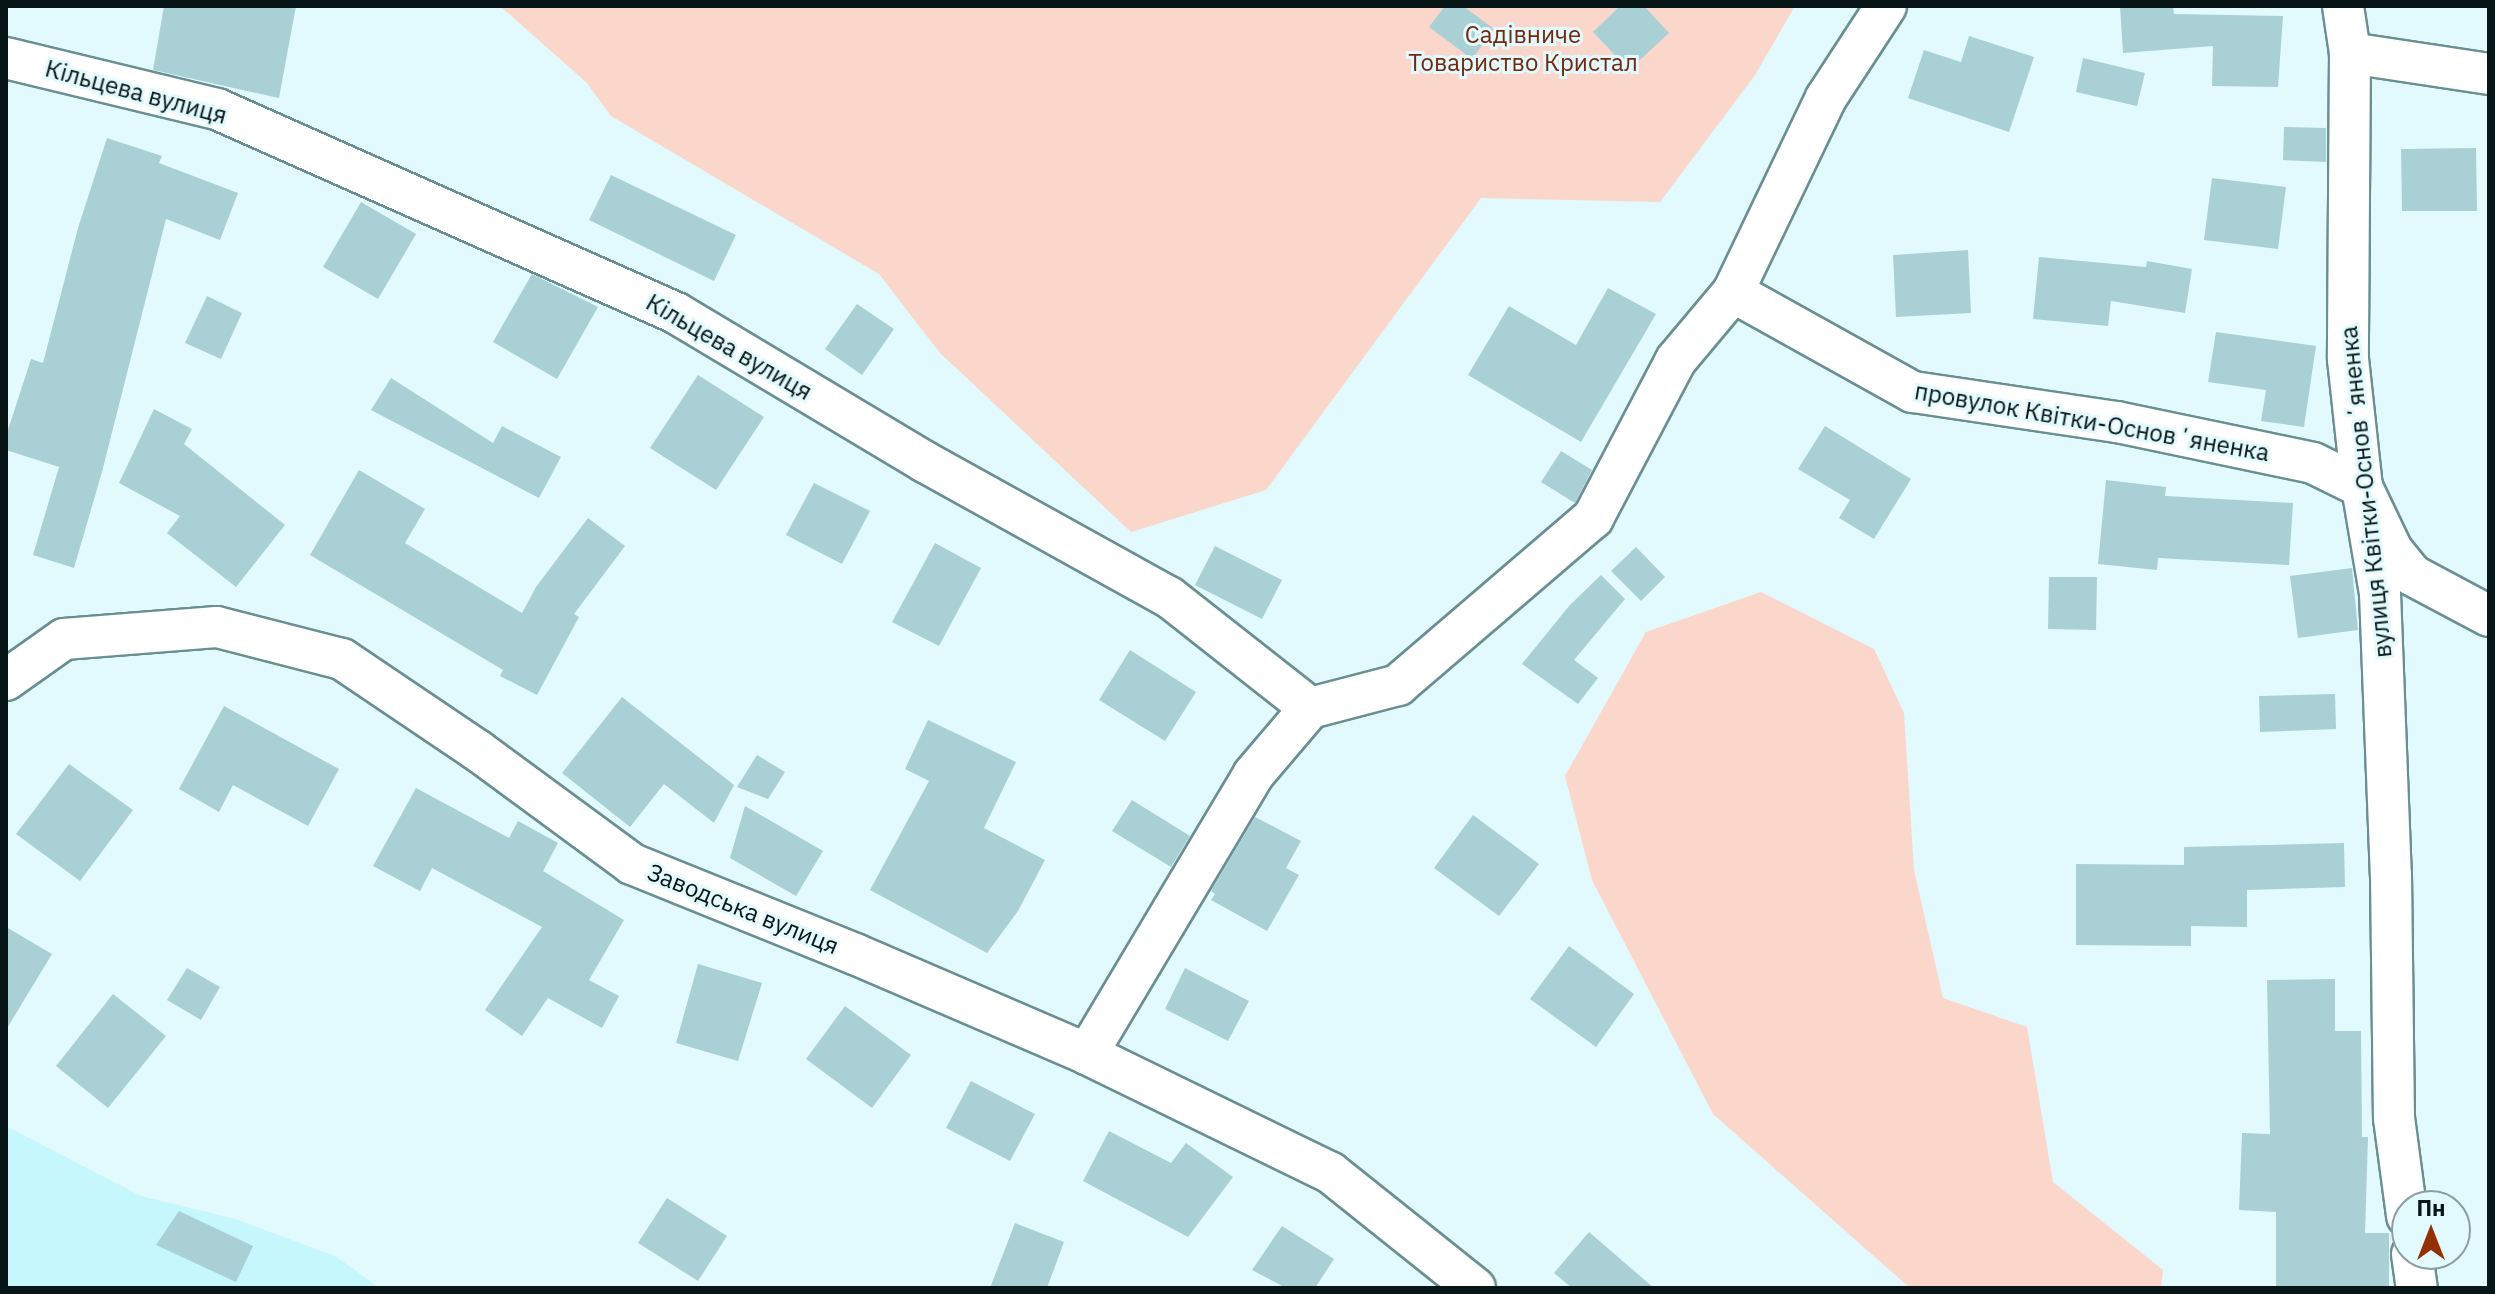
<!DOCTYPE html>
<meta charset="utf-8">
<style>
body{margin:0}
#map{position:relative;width:2495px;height:1294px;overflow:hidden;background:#e2fafd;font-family:"IBM Plex Sans",sans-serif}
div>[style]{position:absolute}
.built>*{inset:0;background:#c5f7fd}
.green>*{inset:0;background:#fbd6ca}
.building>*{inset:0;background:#a9d0d5}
.roads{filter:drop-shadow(2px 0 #6a8f93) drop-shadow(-2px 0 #6a8f93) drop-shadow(0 2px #6a8f93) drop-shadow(0 -2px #6a8f93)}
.street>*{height:40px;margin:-20px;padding:0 20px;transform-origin:20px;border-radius:20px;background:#fff}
span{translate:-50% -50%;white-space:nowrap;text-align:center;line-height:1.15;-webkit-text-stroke:6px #e2fafd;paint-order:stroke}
.park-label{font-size:24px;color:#73290e}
.street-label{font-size:24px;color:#071517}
.frame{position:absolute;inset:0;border:8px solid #071517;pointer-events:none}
.north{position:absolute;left:2391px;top:1190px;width:80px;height:80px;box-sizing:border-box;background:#e2fafd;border:2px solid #8a9ea1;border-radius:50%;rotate:0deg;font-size:22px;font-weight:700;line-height:32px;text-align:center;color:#071517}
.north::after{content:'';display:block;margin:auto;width:28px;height:36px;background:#952f04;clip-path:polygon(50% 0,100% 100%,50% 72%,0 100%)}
</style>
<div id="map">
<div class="built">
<i style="clip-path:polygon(6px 1126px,141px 1196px,235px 1219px,335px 1256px,380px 1288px,6px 1288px)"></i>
</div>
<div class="green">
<i style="clip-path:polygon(500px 6px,1795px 6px,1755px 75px,1660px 202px,1481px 198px,1266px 490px,1131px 532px,940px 353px,879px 274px,611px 116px,587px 83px)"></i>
<i style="clip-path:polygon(1761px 592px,1874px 649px,1904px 713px,1914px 870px,1943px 998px,2027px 1027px,2053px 1182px,2163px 1270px,2161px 1288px,1910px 1288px,1713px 1114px,1592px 880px,1565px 776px,1646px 632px)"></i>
</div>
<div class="building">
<i style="clip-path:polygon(164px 6px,296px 6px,279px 98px,153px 70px)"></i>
<i style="clip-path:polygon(1445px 6px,1463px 6px,1494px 29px,1472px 59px,1429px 27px)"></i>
<i style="clip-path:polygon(1620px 6px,1644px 6px,1669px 33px,1629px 70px,1593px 32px)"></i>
<i style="clip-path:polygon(2120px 6px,2173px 6px,2174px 14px,2283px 16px,2278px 87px,2212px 86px,2213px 46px,2123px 53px)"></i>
<i style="clip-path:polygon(1969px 36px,2034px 57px,2009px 132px,1908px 98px,1924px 50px,1961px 62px)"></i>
<i style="clip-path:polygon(2083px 58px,2145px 73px,2137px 106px,2076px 92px)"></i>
<i style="clip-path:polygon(2284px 127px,2326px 128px,2326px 162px,2283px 160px)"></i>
<i style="clip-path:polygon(107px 138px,162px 156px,159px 163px,238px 193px,220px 240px,166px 219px,102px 472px,74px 568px,33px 555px,59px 467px,6px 450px,6px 436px,31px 359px,43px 363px,78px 228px)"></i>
<i style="clip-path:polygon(2476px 148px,2477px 211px,2402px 211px,2401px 149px)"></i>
<i style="clip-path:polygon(611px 175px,736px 235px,714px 281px,589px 220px)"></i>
<i style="clip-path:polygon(2212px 178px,2286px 187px,2278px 249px,2204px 240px)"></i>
<i style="clip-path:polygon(361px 202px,416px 234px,378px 299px,323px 267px)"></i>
<i style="clip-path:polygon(1968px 250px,1971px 313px,1896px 317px,1893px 255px)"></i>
<i style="clip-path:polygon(2039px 257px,2146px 267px,2147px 261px,2192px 269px,2185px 313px,2111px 301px,2108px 326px,2033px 319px)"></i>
<i style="clip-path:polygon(532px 274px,598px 307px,557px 379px,493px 342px)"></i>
<i style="clip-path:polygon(1608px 288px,1656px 314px,1581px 442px,1468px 375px,1509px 306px,1576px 345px)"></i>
<i style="clip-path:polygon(207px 296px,242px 313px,221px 359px,185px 343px)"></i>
<i style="clip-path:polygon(857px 304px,894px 329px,862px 375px,825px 349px)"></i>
<i style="clip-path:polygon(2216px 332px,2316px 346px,2304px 427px,2261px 421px,2266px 390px,2208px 382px)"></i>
<i style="clip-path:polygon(698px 375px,764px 417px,716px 490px,650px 448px)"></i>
<i style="clip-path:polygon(391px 378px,493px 443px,502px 426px,561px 457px,539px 498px,371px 410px)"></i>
<i style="clip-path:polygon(154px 409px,192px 429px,184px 444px,285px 525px,236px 587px,167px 533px,180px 516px,119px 483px)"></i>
<i style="clip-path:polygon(1825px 426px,1911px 479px,1874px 539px,1839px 518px,1850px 500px,1798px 469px)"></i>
<i style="clip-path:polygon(1561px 451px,1592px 470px,1575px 503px,1541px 482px)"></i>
<i style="clip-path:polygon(359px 470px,425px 509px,405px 543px,522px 613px,536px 587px,588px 518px,625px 546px,574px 614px,579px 617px,537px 695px,500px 676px,503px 670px,310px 555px)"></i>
<i style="clip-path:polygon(2106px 480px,2166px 487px,2165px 496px,2293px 503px,2289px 565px,2158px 558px,2157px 570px,2098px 564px)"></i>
<i style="clip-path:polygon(814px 483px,870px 511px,842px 564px,786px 535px)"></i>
<i style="clip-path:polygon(935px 543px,981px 568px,939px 646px,892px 622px)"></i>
<i style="clip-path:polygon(1215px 546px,1282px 580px,1262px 619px,1195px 585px)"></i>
<i style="clip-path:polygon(1636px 547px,1665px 577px,1641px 601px,1611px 571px)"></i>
<i style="clip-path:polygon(2352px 568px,2358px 630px,2298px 638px,2290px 576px)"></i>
<i style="clip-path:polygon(1601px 575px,1625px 599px,1574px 660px,1598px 678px,1578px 704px,1522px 664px,1569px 606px)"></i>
<i style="clip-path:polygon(2049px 577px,2097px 577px,2096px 630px,2048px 629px)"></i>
<i style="clip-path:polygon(1130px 650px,1196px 692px,1165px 741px,1099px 700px)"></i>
<i style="clip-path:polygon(2335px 694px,2336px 729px,2260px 732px,2259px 696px)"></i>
<i style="clip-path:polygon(622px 697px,734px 785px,714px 823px,664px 784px,630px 827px,562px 773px)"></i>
<i style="clip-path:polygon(224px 706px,339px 769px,308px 826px,233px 785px,219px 812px,179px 789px)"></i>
<i style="clip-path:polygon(928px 720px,1016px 762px,984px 828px,1045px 860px,1018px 911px,987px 953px,870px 890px,929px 781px,905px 769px)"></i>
<i style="clip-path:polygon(757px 755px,785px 772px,768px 799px,737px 787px)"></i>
<i style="clip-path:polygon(69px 764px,133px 810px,80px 881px,16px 834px)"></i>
<i style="clip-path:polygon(416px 788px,509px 838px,518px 821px,558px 843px,543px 871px,624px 920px,589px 980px,619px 996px,602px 1028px,548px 998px,522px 1036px,485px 1010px,542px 927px,432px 868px,420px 891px,373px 866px)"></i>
<i style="clip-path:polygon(1132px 800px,1190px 836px,1171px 867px,1112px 831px)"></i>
<i style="clip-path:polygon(745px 806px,823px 851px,796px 896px,730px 858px)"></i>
<i style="clip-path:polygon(1473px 815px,1539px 864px,1499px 916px,1434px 868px)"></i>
<i style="clip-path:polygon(1255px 817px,1301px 841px,1286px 868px,1299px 875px,1267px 931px,1211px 900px,1215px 894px,1211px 891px)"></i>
<i style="clip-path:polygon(2344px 843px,2345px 887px,2247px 890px,2247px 927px,2191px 926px,2191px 946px,2076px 945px,2076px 864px,2184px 865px,2184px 847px)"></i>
<i style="clip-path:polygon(6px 927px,52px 954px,6px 1030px)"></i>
<i style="clip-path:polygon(1569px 946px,1634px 994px,1596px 1047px,1530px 999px)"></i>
<i style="clip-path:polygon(698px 964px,762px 983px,738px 1061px,676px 1043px)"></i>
<i style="clip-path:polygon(187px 968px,220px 987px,201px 1020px,167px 1000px)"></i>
<i style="clip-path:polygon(1185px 968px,1249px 1001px,1228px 1041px,1165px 1009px)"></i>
<i style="clip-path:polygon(2335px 979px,2335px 1031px,2361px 1031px,2362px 1137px,2368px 1137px,2365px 1233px,2389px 1233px,2389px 1288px,2276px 1288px,2276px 1212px,2239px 1210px,2242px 1133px,2270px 1134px,2267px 980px)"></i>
<i style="clip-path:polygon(113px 994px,166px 1036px,108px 1108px,56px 1066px)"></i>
<i style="clip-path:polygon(845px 1006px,911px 1055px,872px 1108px,806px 1059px)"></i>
<i style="clip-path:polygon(971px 1081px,1035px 1114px,1010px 1161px,946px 1128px)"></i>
<i style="clip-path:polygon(1109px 1131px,1171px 1163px,1186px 1143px,1233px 1177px,1188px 1237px,1083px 1181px)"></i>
<i style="clip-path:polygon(667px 1198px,727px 1236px,698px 1281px,638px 1243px)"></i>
<i style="clip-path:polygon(179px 1211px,253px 1246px,236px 1282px,156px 1245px)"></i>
<i style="clip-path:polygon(1015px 1223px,1064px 1242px,1047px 1288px,990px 1288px)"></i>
<i style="clip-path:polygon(1282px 1226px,1334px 1259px,1315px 1288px,1286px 1288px,1252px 1270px)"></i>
<i style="clip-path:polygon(1589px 1232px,1654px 1288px,1572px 1288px,1554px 1273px)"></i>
</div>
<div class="roads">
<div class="street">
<i style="left:1886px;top:6px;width:110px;rotate:123.1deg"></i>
<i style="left:1826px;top:98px;width:215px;rotate:115.6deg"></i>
<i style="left:1733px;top:292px;width:206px;rotate:29.1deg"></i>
<i style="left:1913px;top:392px;width:206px;rotate:8.4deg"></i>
<i style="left:2117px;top:422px;width:200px;rotate:11.8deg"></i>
<i style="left:2313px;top:463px;width:55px;rotate:26.1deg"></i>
<i style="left:2362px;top:487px;width:70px;rotate:64.5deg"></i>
<i style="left:2392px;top:550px;width:32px;rotate:51deg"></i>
<i style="left:2412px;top:575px;width:87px;rotate:28deg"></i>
<i style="left:2343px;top:6px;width:48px;rotate:81.5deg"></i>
<i style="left:2350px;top:53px;width:306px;rotate:90.4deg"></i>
<i style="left:2348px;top:359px;width:129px;rotate:83.8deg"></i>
<i style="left:2362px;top:487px;width:108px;rotate:80.4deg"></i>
<i style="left:2380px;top:593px;width:282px;rotate:87.8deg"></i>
<i style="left:2391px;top:875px;width:243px;rotate:89.3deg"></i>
<i style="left:2394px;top:1118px;width:99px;rotate:82.4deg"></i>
<i style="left:2350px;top:53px;width:141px;rotate:8.6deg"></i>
<i style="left:6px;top:58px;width:217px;rotate:13.6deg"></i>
<i style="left:217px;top:109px;width:502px;rotate:23.96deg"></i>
<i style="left:676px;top:313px;width:290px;rotate:30.9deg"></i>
<i style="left:925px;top:462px;width:279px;rotate:29deg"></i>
<i style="left:1169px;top:597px;width:179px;rotate:38.2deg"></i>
<i style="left:6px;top:680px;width:71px;rotate:-35.3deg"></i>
<i style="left:64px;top:639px;width:153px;rotate:-4.5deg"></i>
<i style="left:217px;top:627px;width:129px;rotate:14.4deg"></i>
<i style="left:342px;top:659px;width:163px;rotate:34deg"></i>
<i style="left:477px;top:750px;width:192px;rotate:36.3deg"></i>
<i style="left:632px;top:864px;width:240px;rotate:22deg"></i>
<i style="left:855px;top:954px;width:253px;rotate:23.3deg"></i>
<i style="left:1087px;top:1054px;width:271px;rotate:26deg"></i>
<i style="left:1331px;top:1173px;width:184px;rotate:38.6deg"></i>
<i style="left:1087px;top:1054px;width:325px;rotate:-59.2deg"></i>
<i style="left:1253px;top:775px;width:88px;rotate:-49.6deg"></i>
<i style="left:1310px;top:708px;width:91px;rotate:-14.6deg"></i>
<i style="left:1398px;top:685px;width:257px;rotate:-40.6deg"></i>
<i style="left:1593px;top:518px;width:178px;rotate:-62.3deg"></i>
<i style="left:1676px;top:360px;width:89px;rotate:-50deg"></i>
<i style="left:2412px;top:1254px;width:34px;rotate:82deg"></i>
</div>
</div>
<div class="park-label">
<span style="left:1523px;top:49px">Садівниче<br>Товариство Кристал</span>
</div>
<div class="street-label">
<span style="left:136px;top:92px;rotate:15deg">Кільцева вулиця</span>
<span style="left:729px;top:347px;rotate:30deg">Кільцева вулиця</span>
<span style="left:2092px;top:422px;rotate:10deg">провулок Квітки-Основʼяненка</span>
<span style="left:2366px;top:492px;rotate:-96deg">вулиця Квітки-Основʼяненка</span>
<span style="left:743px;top:909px;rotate:22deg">Заводська вулиця</span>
</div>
<div class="frame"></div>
<div class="north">Пн</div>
</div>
